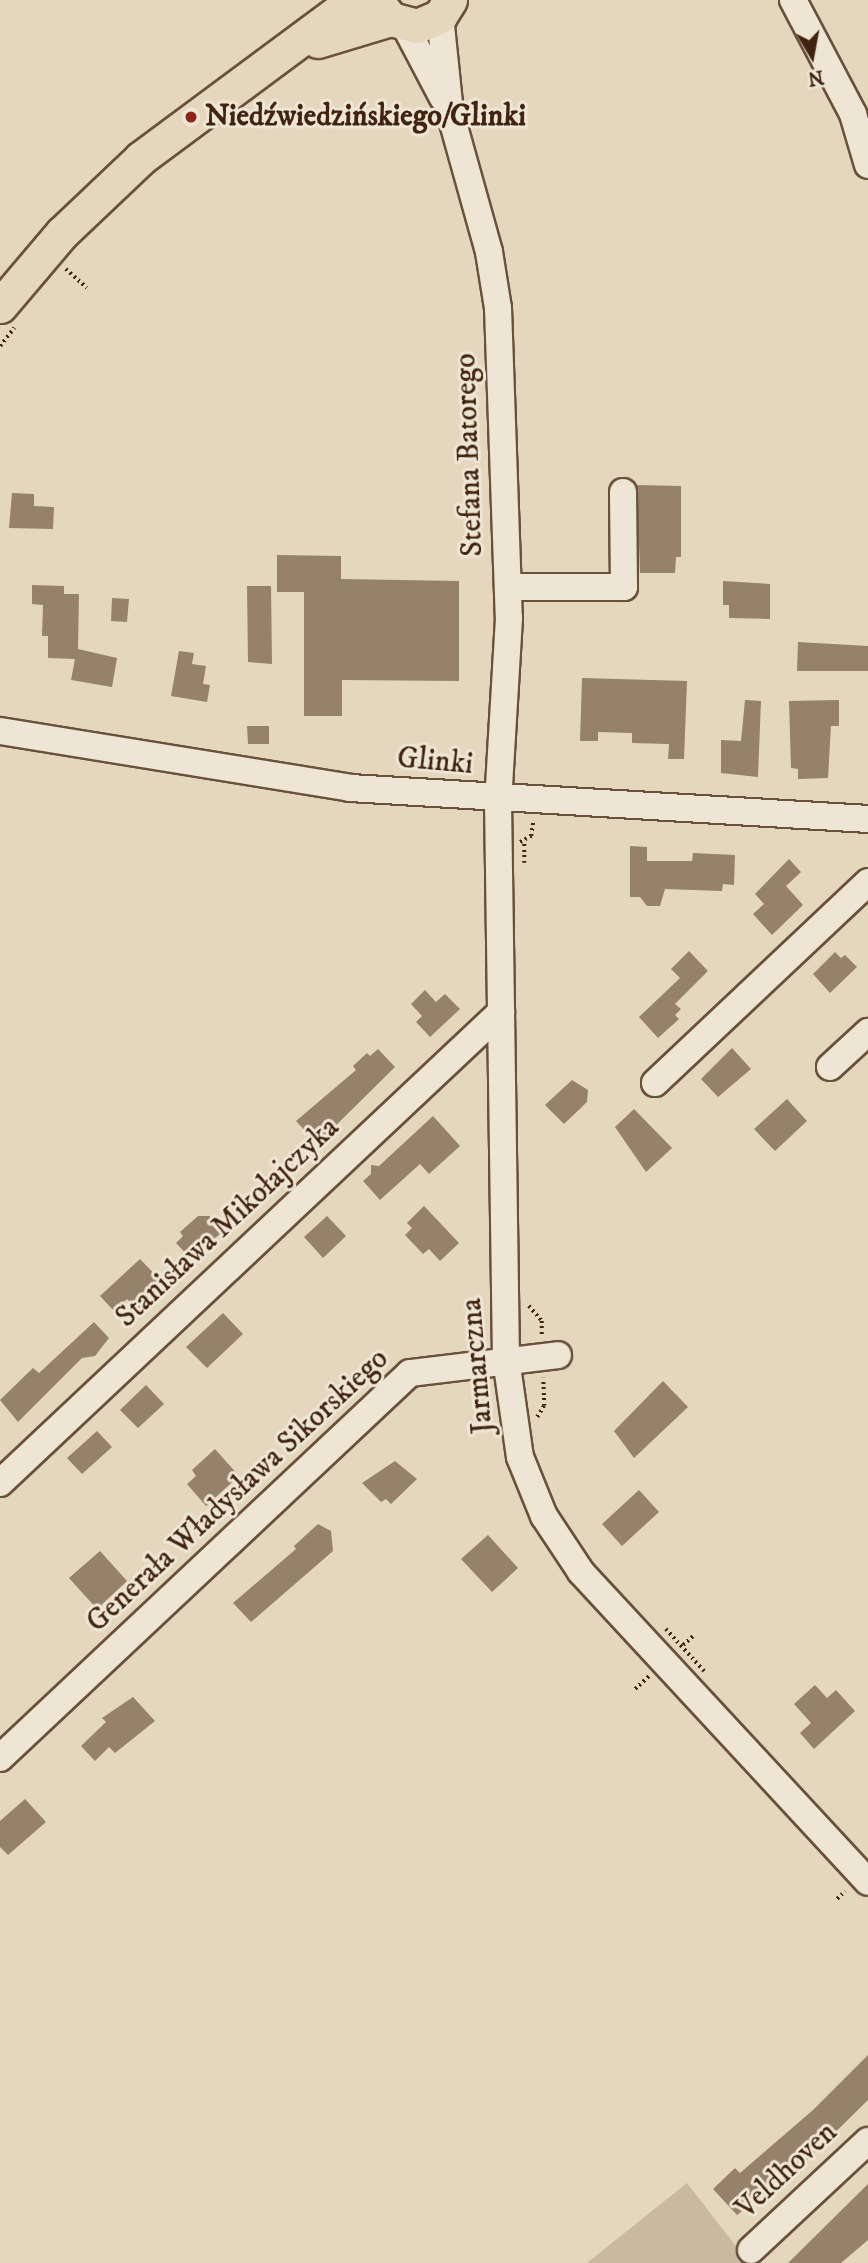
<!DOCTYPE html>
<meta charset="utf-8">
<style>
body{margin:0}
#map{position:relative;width:868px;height:2263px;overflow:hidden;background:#e5d7be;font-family:"IM FELL DW Pica",serif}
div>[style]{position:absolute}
.green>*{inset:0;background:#c9b9a0}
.building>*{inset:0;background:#96816a}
.path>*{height:3.5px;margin-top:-1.75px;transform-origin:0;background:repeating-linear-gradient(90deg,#40240f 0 2px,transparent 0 5.5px)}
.roads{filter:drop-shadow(2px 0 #69513b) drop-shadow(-2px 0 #69513b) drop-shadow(0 2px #69513b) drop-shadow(0 -2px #69513b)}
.minor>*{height:26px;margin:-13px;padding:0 13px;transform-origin:13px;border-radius:13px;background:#eee5d5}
.major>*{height:33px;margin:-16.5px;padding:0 16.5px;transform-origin:16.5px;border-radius:16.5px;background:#e5d7be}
.dots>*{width:19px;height:19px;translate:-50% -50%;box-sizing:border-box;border:4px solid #eee5d5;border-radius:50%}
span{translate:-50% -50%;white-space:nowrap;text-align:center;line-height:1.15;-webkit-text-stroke:6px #eee5d5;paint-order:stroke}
.poi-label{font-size:30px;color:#40240f;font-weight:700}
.left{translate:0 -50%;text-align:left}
.street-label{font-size:30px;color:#40240f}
.north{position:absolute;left:777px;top:21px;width:70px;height:70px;-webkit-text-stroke:5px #eee5d5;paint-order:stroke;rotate:170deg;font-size:19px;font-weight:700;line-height:28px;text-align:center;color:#40240f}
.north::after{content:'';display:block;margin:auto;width:24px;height:32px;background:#40240f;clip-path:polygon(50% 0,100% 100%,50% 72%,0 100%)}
</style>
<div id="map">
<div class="green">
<i style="clip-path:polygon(687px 2183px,749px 2263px,587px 2263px)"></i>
</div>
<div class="building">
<i style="clip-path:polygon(637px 485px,681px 486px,681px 557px,676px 557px,675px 573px,640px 573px)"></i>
<i style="clip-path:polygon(12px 493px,34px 494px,34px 506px,54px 507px,53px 529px,9px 528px)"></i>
<i style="clip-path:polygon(277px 555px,341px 556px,341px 579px,459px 581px,459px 681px,342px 680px,342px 716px,304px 716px,304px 592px,277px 592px)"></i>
<i style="clip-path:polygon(723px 581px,770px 584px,770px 619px,729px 618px,729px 605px,723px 605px)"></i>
<i style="clip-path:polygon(32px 585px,64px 586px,64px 594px,79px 594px,78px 649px,117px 658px,112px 687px,71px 680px,75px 659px,48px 658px,48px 636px,42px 636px,43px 605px,32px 604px)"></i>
<i style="clip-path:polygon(247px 586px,271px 586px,272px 664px,248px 662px)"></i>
<i style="clip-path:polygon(112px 598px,129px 599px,127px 622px,111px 621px)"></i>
<i style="clip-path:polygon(798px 642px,868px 646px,868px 671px,797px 671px)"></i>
<i style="clip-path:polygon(179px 651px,194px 653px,192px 664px,206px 666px,203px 684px,210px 685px,207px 702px,171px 696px)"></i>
<i style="clip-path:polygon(582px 678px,687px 681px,684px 759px,668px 759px,669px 744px,632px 743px,632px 733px,598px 732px,598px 741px,580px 741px)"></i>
<i style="clip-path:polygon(745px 700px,761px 701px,758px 777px,721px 773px,721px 740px,741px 741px)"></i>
<i style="clip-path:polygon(839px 700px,839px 726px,831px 726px,828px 778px,798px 779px,798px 769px,791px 768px,789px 701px)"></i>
<i style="clip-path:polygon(247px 726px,269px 726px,269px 744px,248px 744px)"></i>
<i style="clip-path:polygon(630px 846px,647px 847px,647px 861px,692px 861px,693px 853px,735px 855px,734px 885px,723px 884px,722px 891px,665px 889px,660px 906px,647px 906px,640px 897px,630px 897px)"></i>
<i style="clip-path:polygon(789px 859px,801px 872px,786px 886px,803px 905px,772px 935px,753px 914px,764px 904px,755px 894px)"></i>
<i style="clip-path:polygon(689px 951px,708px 971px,675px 1004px,681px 1009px,675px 1015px,679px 1019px,658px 1038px,639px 1017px,680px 978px,671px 969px)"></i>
<i style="clip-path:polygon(835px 952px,841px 958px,845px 955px,857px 967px,830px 993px,813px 974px)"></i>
<i style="clip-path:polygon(425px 990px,436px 1002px,445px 994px,460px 1009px,430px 1037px,416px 1022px,422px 1016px,411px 1004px)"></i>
<i style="clip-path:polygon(732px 1048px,751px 1069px,718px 1097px,701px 1079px)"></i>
<i style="clip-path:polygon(378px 1049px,395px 1067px,317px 1144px,296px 1121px,356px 1070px,353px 1066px,367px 1053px,370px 1056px)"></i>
<i style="clip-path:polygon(572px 1080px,588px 1090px,587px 1102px,564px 1124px,545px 1105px)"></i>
<i style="clip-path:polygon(787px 1099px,807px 1121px,775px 1151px,754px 1129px)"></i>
<i style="clip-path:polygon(634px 1109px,672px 1148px,646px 1172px,615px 1127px)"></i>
<i style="clip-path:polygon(433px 1116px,460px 1146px,429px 1174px,420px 1164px,380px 1200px,363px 1181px,371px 1174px,371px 1165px,379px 1166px)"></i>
<i style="clip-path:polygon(424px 1206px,459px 1243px,440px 1261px,429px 1249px,423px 1254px,405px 1235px,412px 1228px,407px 1223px)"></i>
<i style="clip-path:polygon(198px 1216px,210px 1216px,210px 1223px,220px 1234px,190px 1258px,176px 1243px,183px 1236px,180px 1232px)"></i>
<i style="clip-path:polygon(327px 1216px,346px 1236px,323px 1258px,304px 1237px)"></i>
<i style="clip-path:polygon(140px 1259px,165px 1285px,138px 1311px,127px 1299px,114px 1311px,100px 1296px)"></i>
<i style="clip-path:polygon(223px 1313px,243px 1334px,207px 1368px,186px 1347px)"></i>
<i style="clip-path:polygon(94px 1322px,109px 1338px,95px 1356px,82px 1358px,18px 1422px,0 1400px,33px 1368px,39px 1373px)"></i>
<i style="clip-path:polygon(663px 1381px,688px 1407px,634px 1458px,614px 1431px)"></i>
<i style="clip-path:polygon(146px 1385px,164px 1404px,138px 1428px,120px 1410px)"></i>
<i style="clip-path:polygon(97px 1431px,112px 1447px,82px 1474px,67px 1458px)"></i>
<i style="clip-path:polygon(215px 1449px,239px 1476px,206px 1506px,187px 1484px,196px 1476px,192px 1470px)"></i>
<i style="clip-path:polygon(395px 1461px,417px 1479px,391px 1504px,386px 1499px,381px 1502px,362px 1483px)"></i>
<i style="clip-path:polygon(639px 1490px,659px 1512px,622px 1546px,602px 1524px)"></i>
<i style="clip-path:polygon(318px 1524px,331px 1531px,333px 1551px,251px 1622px,233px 1603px,296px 1549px,294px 1546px)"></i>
<i style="clip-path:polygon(488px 1535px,518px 1568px,492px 1592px,461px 1559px)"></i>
<i style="clip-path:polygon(100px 1551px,127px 1581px,97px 1609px,69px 1578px)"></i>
<i style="clip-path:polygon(815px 1685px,827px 1698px,836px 1690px,855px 1711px,814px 1749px,800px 1733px,811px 1723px,794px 1704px)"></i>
<i style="clip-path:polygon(133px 1697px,155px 1721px,115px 1753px,109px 1747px,95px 1761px,81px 1746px,106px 1722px,102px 1718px)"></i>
<i style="clip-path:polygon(25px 1799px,46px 1822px,8px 1855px,0 1847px,0 1821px)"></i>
<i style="clip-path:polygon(868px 2055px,868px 2100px,806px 2161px,737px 2215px,713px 2189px,735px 2168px,740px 2173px,813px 2110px)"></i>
<i style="clip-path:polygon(868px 2184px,868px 2240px,841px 2263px,788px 2263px)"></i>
</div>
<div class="path">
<i style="left:66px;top:269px;width:28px;rotate:42deg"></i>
<i style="left:0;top:346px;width:23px;rotate:-52deg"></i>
<i style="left:520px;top:842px;width:13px;rotate:-29deg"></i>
<i style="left:531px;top:836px;width:14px;rotate:-82deg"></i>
<i style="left:524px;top:863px;width:20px;rotate:-90deg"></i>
<i style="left:529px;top:1306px;width:20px;rotate:49deg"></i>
<i style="left:542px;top:1321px;width:14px;rotate:90deg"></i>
<i style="left:537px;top:1417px;width:13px;rotate:-58deg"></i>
<i style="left:544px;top:1406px;width:28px;rotate:-92deg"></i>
<i style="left:666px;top:1629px;width:57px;rotate:47.9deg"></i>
<i style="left:683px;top:1645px;width:15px;rotate:-42deg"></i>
<i style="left:635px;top:1689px;width:19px;rotate:-43deg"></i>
<i style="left:837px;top:1899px;width:11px;rotate:-45deg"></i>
</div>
<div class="roads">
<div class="minor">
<i style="left:793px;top:0;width:129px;rotate:62.2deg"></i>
<i style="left:853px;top:114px;width:53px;rotate:73.6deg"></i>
<i style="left:440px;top:16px;width:97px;rotate:84.1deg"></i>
<i style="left:450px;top:112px;width:145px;rotate:74.4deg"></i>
<i style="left:489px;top:252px;width:57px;rotate:80.9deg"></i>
<i style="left:498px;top:308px;width:310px;rotate:88deg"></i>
<i style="left:509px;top:618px;width:183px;rotate:93.4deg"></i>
<i style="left:498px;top:801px;width:558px;rotate:89.18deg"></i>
<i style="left:506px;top:1359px;width:99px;rotate:81.9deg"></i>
<i style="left:520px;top:1457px;width:64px;rotate:67.9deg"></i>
<i style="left:544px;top:1516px;width:67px;rotate:56.5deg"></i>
<i style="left:581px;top:1572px;width:422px;rotate:47.2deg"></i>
<i style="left:405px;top:26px;width:81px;rotate:62.2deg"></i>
<i style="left:508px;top:587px;width:116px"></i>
<i style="left:624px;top:587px;width:95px;rotate:-90.6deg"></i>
<i style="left:0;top:731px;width:355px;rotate:9.2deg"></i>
<i style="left:350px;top:788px;width:519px;rotate:3.42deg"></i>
<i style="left:830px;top:1067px;width:52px;rotate:-42.6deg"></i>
<i style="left:655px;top:1083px;width:293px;rotate:-43.3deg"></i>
<i style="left:0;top:1483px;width:688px;rotate:-43.23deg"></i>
<i style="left:0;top:1758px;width:562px;rotate:-43.2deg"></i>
<i style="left:410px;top:1373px;width:149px;rotate:-6.9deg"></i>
<i style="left:751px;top:2250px;width:160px;rotate:-43deg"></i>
</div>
<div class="major">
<i style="left:378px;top:3px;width:21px;rotate:51deg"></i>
<i style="left:391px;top:19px;width:27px;rotate:15deg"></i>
<i style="left:417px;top:26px;width:25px;rotate:-23deg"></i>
<i style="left:440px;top:16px;width:19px;rotate:-58deg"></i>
<i style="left:318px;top:41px;width:76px;rotate:-16.8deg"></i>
<i style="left:0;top:306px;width:96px;rotate:-49.7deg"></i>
<i style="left:62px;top:233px;width:109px;rotate:-43.5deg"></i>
<i style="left:141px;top:158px;width:265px;rotate:-36.6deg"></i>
</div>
</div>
<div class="dots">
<i style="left:191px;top:117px;background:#8f2418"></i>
</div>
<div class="poi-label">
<span class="left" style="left:205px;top:117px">Niedźwiedzińskiego/Glinki</span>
</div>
<div class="street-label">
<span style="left:470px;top:455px;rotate:-92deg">Stefana Batorego</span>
<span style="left:435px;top:762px;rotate:5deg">Glinki</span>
<span style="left:228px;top:1223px;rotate:-43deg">Stanisława Mikołajczyka</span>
<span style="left:478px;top:1366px;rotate:-95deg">Jarmarczna</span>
<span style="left:238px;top:1491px;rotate:-43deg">Generała Władysława Sikorskiego</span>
<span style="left:787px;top:2171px;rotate:-43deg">Veldhoven</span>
</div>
<div class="north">N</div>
</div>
